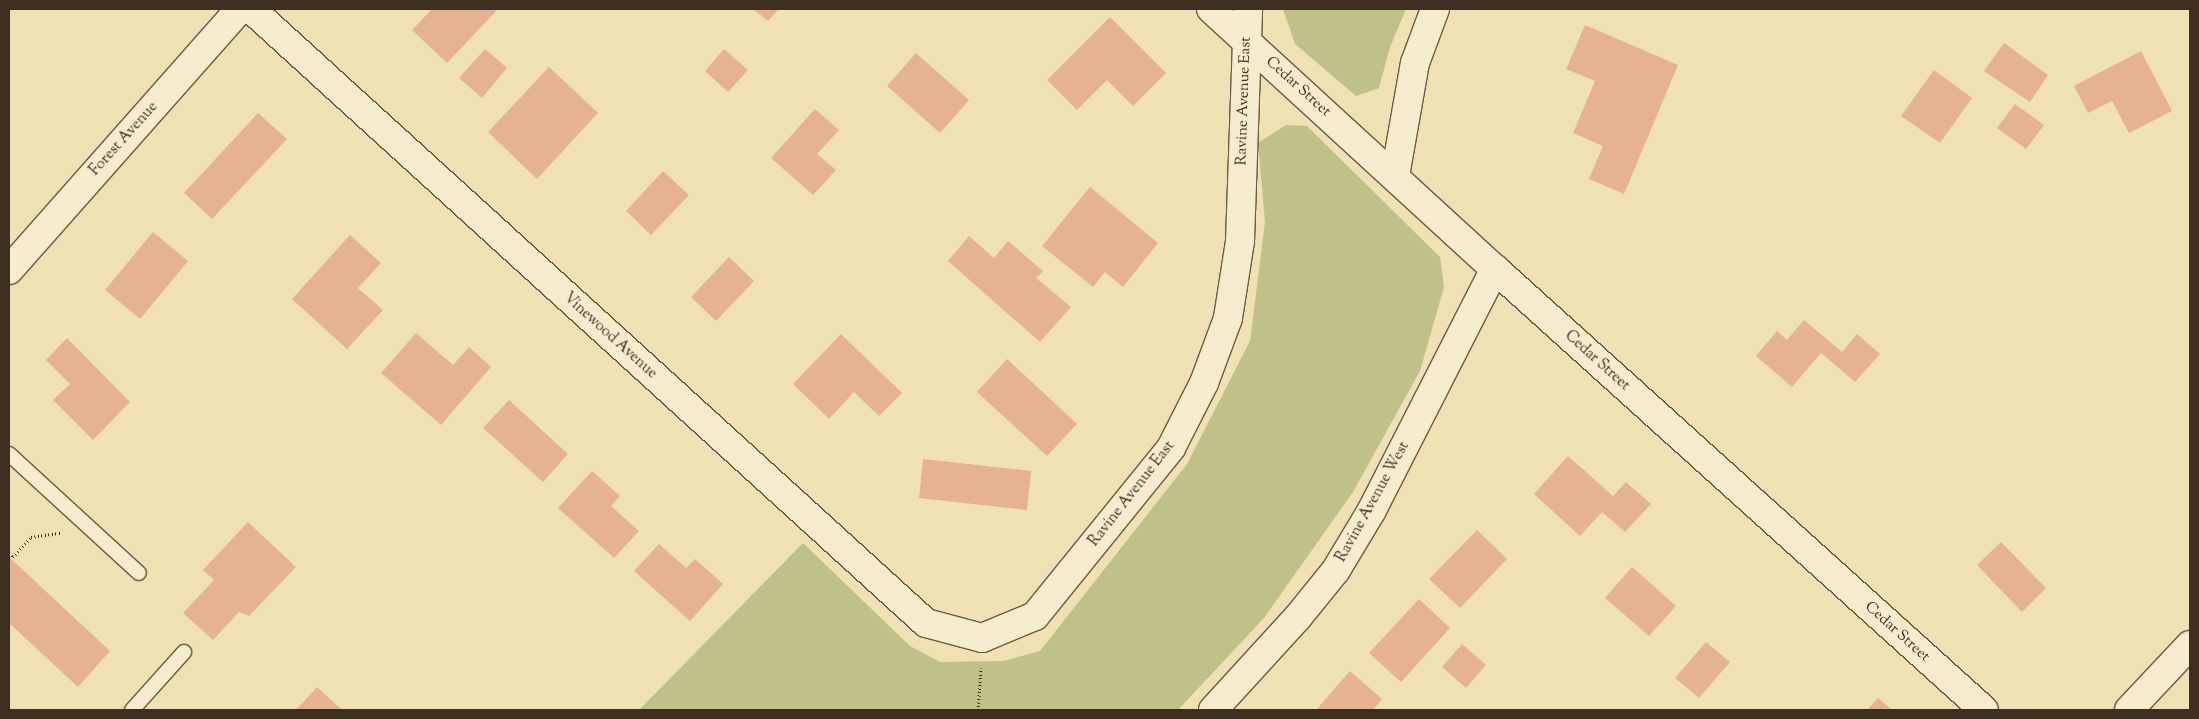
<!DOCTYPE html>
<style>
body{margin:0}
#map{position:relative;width:2199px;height:719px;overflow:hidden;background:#efe1b4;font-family:"Sorts Mill Goudy",serif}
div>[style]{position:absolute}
.green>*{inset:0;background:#c0c188}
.building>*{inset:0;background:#e5b293}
.path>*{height:3px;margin-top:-1.5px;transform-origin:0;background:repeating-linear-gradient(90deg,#3d2e20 0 1px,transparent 0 3.5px)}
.roads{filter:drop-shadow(1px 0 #6a5b45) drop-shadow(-1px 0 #6a5b45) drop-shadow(0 1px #6a5b45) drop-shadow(0 -1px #6a5b45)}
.lane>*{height:14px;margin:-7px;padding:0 7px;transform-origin:7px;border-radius:7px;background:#f5ecce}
.street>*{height:28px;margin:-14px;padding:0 14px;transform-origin:14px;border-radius:14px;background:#f5ecce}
.secondary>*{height:28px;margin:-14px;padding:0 14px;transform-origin:14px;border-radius:14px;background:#f5ecce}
span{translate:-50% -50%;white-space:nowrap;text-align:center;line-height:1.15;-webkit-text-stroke:4px #f5ecce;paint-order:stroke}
.street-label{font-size:15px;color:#3d2e20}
.frame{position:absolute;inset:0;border:10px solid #3d2e20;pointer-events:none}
</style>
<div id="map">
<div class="green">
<i style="clip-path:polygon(1283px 9px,1406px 9px,1390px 47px,1379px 88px,1356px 96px,1295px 44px)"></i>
<i style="clip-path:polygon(1286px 125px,1307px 126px,1440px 257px,1444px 287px,1420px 371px,1353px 492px,1264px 618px,1178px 710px,639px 710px,803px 543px,910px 646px,940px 662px,1003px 661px,1040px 651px,1187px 464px,1250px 341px,1265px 222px,1258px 143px)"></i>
</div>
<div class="building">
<i style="clip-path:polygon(432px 9px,498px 9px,447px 63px,412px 30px)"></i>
<i style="clip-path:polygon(753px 9px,779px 9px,768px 21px)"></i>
<i style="clip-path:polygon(1110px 17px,1166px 73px,1133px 106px,1107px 80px,1077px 110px,1047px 80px)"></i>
<i style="clip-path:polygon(1585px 25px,1678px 65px,1624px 194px,1589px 179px,1603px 146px,1573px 133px,1595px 81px,1566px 69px)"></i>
<i style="clip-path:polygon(2004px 43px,2048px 75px,2030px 102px,1984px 71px)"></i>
<i style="clip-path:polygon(485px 49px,507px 68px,482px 98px,459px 78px)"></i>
<i style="clip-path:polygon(724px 49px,748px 70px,728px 92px,705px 71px)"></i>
<i style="clip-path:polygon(2141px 51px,2172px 111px,2129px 133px,2112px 101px,2088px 113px,2074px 86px)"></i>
<i style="clip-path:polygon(916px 53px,969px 100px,940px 133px,887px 86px)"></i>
<i style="clip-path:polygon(549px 67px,598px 113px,537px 179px,488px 132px)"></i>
<i style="clip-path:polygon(1934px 70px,1972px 98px,1940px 143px,1901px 116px)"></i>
<i style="clip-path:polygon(2015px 104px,2044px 125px,2026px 149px,1997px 128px)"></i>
<i style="clip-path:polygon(815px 109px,839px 130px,817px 154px,836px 170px,813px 195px,771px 158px)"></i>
<i style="clip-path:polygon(258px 113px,287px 139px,212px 219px,184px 193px)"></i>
<i style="clip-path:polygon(663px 171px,689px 195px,651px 235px,626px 211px)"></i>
<i style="clip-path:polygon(1090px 187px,1158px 243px,1123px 287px,1105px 272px,1093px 287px,1042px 246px)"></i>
<i style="clip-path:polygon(153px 232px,188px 261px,140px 319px,105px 290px)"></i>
<i style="clip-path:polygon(350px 235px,381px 263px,358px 288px,383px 310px,347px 349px,292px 299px)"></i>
<i style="clip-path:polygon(969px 236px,994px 258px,1008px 241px,1043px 271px,1036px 278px,1071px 307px,1040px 342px,948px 261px)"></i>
<i style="clip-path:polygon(729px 257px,754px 281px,716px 321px,691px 297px)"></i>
<i style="clip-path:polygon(1804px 320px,1842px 352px,1857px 334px,1880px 354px,1855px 382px,1821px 353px,1792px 387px,1756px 356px,1777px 331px,1787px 340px)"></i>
<i style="clip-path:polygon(416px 333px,453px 365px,469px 347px,491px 367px,441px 425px,381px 373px)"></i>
<i style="clip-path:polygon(841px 334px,902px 393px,879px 416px,854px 392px,829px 419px,793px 384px)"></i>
<i style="clip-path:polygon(67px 338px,130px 402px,93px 440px,53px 400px,70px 384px,46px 360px)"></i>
<i style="clip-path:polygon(1007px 359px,1077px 424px,1047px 456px,977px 392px)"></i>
<i style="clip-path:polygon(509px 400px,568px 454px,543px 482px,483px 428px)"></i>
<i style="clip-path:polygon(1568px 456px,1613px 496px,1626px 482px,1651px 504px,1625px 532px,1602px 512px,1580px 536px,1534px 494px)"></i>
<i style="clip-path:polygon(923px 459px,1031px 471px,1027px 510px,919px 498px)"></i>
<i style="clip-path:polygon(592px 471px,620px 496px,611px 506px,639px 531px,614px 558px,558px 508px)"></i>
<i style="clip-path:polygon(248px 522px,296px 567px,249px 616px,239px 612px,213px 640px,183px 613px,214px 580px,203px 570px)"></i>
<i style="clip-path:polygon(1477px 530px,1507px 559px,1460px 608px,1429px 579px)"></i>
<i style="clip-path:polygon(2001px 542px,2046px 588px,2022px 612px,1977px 565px)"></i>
<i style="clip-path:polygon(659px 544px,686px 568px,695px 559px,723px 584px,690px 621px,634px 571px)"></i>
<i style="clip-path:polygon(9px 557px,110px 651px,78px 687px,9px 623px)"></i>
<i style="clip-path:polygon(1632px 567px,1676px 606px,1649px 636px,1605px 598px)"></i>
<i style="clip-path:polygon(1419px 599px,1450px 628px,1401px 682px,1369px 653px)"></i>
<i style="clip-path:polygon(1706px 642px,1730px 662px,1699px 698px,1675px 678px)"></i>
<i style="clip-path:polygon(1462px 644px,1486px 665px,1466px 688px,1442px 667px)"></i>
<i style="clip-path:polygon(1350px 671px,1382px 699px,1373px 710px,1316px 710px)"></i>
<i style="clip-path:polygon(317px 687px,342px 710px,296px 710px)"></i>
<i style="clip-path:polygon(1878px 698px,1892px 710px,1867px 710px)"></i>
</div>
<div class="path">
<i style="left:9px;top:553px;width:6px;rotate:45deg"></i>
<i style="left:13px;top:557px;width:27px;rotate:-48deg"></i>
<i style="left:31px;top:537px;width:30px;rotate:-8deg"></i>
<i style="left:978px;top:710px;width:42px;rotate:-85.9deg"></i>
</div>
<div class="roads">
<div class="lane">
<i style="left:9px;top:454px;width:176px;rotate:42.5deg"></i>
<i style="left:132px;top:710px;width:78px;rotate:-48.1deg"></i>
</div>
<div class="street">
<i style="left:251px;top:9px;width:912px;rotate:42.29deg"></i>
<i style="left:926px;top:623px;width:58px;rotate:15deg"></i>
<i style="left:982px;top:638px;width:57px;rotate:-22.5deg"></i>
<i style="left:1035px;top:616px;width:216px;rotate:-51deg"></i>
<i style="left:1171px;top:448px;width:73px;rotate:-63.1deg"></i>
<i style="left:1204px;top:383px;width:69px;rotate:-69.7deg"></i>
<i style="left:1228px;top:318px;width:78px;rotate:-81.1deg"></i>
<i style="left:1240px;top:241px;width:232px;rotate:-88deg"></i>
<i style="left:1211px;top:9px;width:385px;rotate:42.5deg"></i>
<i style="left:1495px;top:269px;width:658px;rotate:42.05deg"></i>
<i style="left:1395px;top:176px;width:115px;rotate:-80deg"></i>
<i style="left:1415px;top:63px;width:58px;rotate:-69.7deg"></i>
<i style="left:9px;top:270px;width:349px;rotate:-48.5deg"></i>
<i style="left:1213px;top:710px;width:126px;rotate:-47.6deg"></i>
<i style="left:1298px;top:617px;width:60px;rotate:-51deg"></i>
<i style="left:1336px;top:570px;width:70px;rotate:-59deg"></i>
<i style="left:1372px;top:510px;width:271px;rotate:-63deg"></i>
</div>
<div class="secondary">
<i style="left:2129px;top:710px;width:89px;rotate:-46.8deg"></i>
</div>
</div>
<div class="street-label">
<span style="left:1298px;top:87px;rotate:42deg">Cedar Street</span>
<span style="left:1244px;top:101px;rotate:-88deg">Ravine Avenue East</span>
<span style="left:124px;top:139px;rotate:-48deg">Forest Avenue</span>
<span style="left:610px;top:336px;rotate:42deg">Vinewood Avenue</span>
<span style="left:1597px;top:361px;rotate:42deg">Cedar Street</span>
<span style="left:1132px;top:494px;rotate:-52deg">Ravine Avenue East</span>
<span style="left:1373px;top:502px;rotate:-61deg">Ravine Avenue West</span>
<span style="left:1897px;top:632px;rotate:42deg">Cedar Street</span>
</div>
<div class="frame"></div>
</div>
